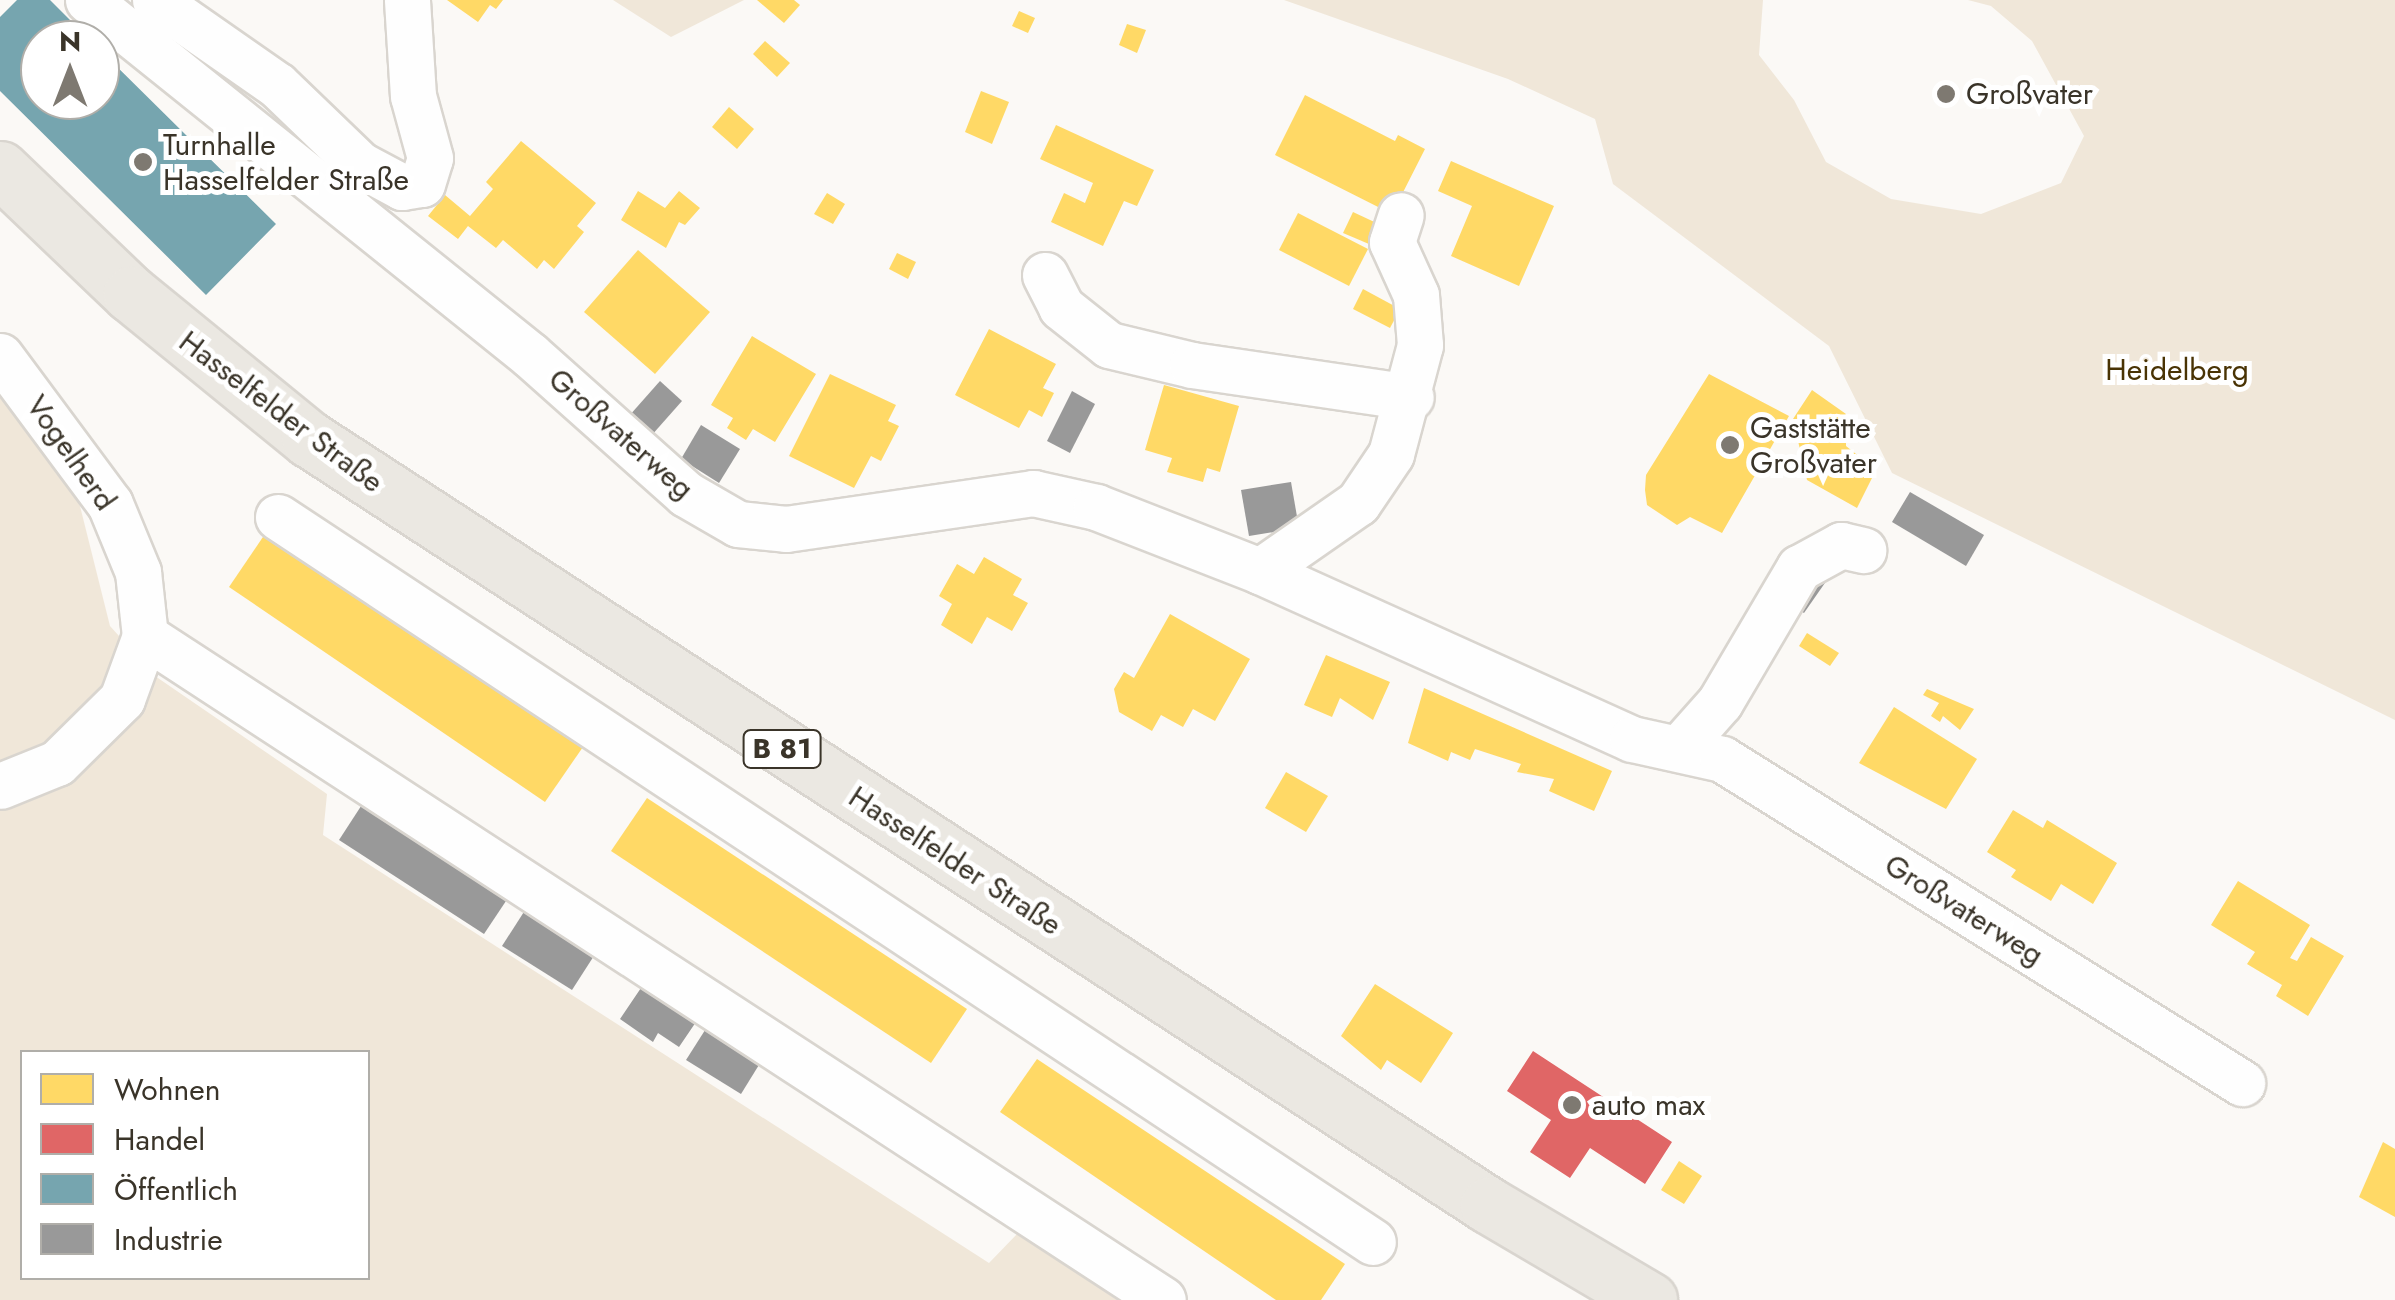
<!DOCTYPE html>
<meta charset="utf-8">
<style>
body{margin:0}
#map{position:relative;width:2395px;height:1300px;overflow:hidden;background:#fbf9f6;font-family:Jost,sans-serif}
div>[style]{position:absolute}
.green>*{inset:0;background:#f0e7d9}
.homes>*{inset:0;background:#ffd966}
.shops>*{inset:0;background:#e06666}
.public>*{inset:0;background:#76a5af}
.industry>*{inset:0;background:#999}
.roads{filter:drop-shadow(2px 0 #d9d5cf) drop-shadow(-2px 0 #d9d5cf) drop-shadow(0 2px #d9d5cf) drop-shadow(0 -2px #d9d5cf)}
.minor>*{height:45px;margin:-22.5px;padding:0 22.5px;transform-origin:22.5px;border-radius:22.5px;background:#fefefe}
.major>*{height:55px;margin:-27.5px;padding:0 27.5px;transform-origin:27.5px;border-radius:27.5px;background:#ebe8e2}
.dots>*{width:28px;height:28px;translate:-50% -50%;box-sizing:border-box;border:5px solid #fff;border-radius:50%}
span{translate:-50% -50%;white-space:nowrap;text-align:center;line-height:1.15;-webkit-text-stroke:10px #fff;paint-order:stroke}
.shield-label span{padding:2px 8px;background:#fff;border:2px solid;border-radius:8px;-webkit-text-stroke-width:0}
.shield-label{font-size:28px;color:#3a3429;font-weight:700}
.poi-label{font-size:30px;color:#3a3429}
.left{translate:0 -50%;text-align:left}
.park-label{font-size:30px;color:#493304}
.street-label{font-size:30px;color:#3a3429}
.legend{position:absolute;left:20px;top:1050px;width:350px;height:230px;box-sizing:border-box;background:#fff;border:2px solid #b0aea9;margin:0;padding:12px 18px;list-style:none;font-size:30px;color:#3a3429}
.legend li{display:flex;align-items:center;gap:20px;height:50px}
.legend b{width:50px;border:2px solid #b0aea9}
.north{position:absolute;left:20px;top:20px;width:100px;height:100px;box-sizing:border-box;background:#fff;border:2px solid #b0aea9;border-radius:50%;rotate:0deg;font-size:28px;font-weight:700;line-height:40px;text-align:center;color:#3a3429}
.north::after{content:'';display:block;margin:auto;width:35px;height:45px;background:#7e7971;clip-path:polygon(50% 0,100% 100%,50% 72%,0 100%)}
</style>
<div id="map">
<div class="green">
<i style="clip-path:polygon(613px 0,744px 0,671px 37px)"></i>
<i style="clip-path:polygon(1284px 0,1763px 0,1759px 55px,1794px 100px,1826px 162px,1891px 199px,1981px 214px,2061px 183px,2084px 136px,2032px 41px,1991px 6px,1968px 0,2395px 0,2395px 720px,1892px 473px,1829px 346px,1613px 184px,1595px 119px,1508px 79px)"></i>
<i style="clip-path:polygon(evenodd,0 385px,74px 482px,110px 626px,155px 676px,327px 794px,323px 835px,989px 1263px,1019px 1232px,1117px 1300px,0 1300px,0 385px,22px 1052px,368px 1052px,368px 1278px,22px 1278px,22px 1052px)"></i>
</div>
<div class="homes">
<i style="clip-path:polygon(447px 0,503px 0,496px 9px,490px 5px,478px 22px)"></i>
<i style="clip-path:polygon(757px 0,794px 0,800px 5px,784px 23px)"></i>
<i style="clip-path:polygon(1019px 11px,1035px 18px,1028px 33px,1012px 26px)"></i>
<i style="clip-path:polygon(1127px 24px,1146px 30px,1137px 53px,1119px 45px)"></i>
<i style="clip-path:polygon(765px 41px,790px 63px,777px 77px,753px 54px)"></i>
<i style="clip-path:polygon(981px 91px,1009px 102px,992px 144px,965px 132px)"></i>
<i style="clip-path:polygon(1305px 95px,1395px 141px,1398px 135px,1425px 149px,1392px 214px,1275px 155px)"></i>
<i style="clip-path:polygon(729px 107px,754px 129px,737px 149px,712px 127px)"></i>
<i style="clip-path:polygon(1056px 125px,1154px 170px,1137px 206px,1124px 201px,1103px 246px,1051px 222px,1064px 193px,1085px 203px,1093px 183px,1040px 159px)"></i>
<i style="clip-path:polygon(521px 141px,596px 203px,577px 226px,584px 232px,554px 269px,544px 260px,537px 269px,503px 240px,496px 248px,468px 226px,458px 239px,428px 216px,445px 195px,470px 216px,493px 189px,486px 182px)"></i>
<i style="clip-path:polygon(1451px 161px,1554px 206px,1519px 286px,1451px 256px,1472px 206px,1438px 191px)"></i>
<i style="clip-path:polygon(638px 191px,665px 208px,679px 191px,700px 208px,685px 225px,679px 222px,666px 248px,621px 220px)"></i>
<i style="clip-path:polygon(827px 193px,845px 204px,833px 224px,814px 214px)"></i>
<i style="clip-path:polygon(1353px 212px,1385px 227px,1376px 247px,1343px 233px)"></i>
<i style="clip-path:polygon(1298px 213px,1368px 249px,1349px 286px,1279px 250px)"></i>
<i style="clip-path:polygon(638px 250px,710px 312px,655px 374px,584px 312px)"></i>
<i style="clip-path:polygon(897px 253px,916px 262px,908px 279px,889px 269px)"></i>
<i style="clip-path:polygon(1363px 289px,1400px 309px,1390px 328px,1353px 309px)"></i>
<i style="clip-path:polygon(989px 329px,1056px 364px,1043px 388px,1054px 393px,1042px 417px,1029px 410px,1019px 428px,955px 395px)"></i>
<i style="clip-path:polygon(752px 336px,816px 374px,775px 442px,753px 429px,746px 440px,727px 428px,733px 418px,711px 405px)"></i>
<i style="clip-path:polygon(830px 374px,896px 405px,888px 421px,899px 426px,881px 461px,871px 456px,854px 488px,789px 456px)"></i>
<i style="clip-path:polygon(1709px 374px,1789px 416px,1722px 533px,1690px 517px,1677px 525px,1647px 505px,1645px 490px,1646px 475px)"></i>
<i style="clip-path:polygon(1164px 385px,1239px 406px,1220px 472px,1207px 468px,1203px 482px,1167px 472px,1172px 458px,1145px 450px)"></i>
<i style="clip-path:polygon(1812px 390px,1846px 414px,1846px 446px,1876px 470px,1857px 508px,1807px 480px,1793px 419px)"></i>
<i style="clip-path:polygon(269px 528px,585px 744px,545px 802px,229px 587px)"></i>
<i style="clip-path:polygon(984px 557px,1022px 579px,1013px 595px,1028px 603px,1012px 631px,987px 617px,972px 644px,941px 625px,952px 604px,939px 596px,957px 564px,974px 574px)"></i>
<i style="clip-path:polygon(1170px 614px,1250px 659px,1215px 721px,1193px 709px,1183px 727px,1161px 715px,1152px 731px,1119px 712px,1114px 689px,1124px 672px,1134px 678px)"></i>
<i style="clip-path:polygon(1807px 633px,1839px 653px,1830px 666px,1799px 646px)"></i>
<i style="clip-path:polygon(1326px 655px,1390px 682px,1373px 720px,1340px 698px,1332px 717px,1304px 705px)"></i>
<i style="clip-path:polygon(1424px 688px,1612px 771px,1594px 811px,1549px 791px,1554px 779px,1517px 772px,1521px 764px,1475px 749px,1470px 760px,1451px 752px,1448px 761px,1408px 743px)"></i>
<i style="clip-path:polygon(1927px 689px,1974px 709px,1960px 730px,1943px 716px,1940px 722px,1931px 716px,1939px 703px,1923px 695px)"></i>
<i style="clip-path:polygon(1894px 707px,1977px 759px,1946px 809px,1859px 763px)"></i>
<i style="clip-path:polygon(1286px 772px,1328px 796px,1306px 832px,1265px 808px)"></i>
<i style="clip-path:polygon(647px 798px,967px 1009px,931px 1063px,611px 851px)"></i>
<i style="clip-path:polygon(2013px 810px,2043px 828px,2047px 820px,2117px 863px,2093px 904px,2061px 884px,2051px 901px,2011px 877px,2016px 870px,1987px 852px)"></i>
<i style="clip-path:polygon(2238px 881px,2310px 925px,2290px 958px,2297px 961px,2311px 937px,2344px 956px,2308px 1016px,2276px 996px,2282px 985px,2247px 964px,2255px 952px,2211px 925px)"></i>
<i style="clip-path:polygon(1375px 984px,1453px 1033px,1421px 1083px,1387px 1060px,1381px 1070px,1341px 1036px)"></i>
<i style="clip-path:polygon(1037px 1059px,1345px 1264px,1321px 1300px,1276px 1300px,1000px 1112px)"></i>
<i style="clip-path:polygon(2383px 1142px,2395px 1149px,2395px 1217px,2359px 1197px)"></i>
<i style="clip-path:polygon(1679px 1161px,1702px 1176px,1684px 1204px,1661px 1190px)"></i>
</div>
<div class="shops">
<i style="clip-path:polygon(1533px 1051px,1672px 1142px,1645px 1184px,1590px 1148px,1570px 1178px,1530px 1152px,1551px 1120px,1507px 1091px)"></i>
</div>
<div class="public">
<i style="clip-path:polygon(17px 0,50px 0,90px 40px,40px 40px,40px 100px,100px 100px,100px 50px,276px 224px,206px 295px,0 91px,0 17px)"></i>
</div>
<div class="industry">
<i style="clip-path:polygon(660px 381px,682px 401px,651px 436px,629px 416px)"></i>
<i style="clip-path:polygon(1072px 391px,1095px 404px,1070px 453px,1047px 441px)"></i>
<i style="clip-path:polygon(701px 425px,740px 449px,719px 483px,681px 459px)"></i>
<i style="clip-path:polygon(1291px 482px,1299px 528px,1249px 536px,1241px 490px)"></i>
<i style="clip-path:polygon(1910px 492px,1984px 535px,1966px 566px,1892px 522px)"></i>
<i style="clip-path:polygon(1812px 571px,1827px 580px,1804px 613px,1790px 604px)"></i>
<i style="clip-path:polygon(365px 800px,510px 895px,484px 934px,339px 840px)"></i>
<i style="clip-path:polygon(529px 904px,599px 948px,572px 990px,502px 946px)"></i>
<i style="clip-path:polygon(645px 982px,698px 1019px,679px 1047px,658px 1033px,653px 1042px,620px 1019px)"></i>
<i style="clip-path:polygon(707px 1027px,762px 1060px,741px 1094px,686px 1060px)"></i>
</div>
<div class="roads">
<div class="minor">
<i style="left:88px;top:0;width:567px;rotate:38.77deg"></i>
<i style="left:530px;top:355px;width:209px;rotate:41.7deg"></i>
<i style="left:686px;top:494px;width:60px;rotate:30deg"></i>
<i style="left:738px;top:524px;width:48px;rotate:5.9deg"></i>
<i style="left:786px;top:529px;width:250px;rotate:-8.3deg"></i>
<i style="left:1033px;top:493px;width:65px;rotate:12.5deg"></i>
<i style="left:1096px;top:507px;width:176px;rotate:21.3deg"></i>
<i style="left:1260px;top:571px;width:408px;rotate:24.3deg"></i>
<i style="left:1632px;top:739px;width:92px;rotate:12.5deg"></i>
<i style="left:1722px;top:759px;width:613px;rotate:31.93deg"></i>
<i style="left:155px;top:0;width:149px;rotate:34.9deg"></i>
<i style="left:277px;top:85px;width:114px;rotate:43.9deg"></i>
<i style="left:359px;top:164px;width:49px;rotate:28.1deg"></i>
<i style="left:402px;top:187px;width:20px;rotate:-9deg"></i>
<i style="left:422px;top:184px;width:27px;rotate:-73deg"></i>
<i style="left:430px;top:158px;width:64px;rotate:-105.3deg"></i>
<i style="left:413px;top:96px;width:96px;rotate:-93.6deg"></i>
<i style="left:1045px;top:275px;width:36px;rotate:63deg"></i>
<i style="left:1061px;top:307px;width:61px;rotate:38.4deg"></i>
<i style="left:1109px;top:345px;width:85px;rotate:13.5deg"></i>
<i style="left:1192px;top:365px;width:221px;rotate:8.3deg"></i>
<i style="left:0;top:356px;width:184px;rotate:53.4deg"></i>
<i style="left:110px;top:504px;width:74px;rotate:67.6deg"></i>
<i style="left:138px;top:572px;width:64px;rotate:83.8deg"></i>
<i style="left:145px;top:636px;width:67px;rotate:110.1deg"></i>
<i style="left:122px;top:699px;width:91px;rotate:135.4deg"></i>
<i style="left:57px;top:763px;width:61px;rotate:158deg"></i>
<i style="left:278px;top:517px;width:1313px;rotate:33.51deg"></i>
<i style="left:1260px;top:571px;width:119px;rotate:-34.8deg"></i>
<i style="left:1358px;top:503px;width:59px;rotate:-56deg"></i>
<i style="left:1391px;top:454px;width:113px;rotate:-75.1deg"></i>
<i style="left:1420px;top:345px;width:50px;rotate:-94.6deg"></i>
<i style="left:1416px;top:295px;width:58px;rotate:-114.4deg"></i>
<i style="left:1392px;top:242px;width:28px;rotate:-72deg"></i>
<i style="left:145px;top:636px;width:1215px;rotate:33.11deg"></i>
<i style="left:1682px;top:745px;width:57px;rotate:-48.5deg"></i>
<i style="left:1720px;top:702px;width:156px;rotate:-59.5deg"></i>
<i style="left:1799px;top:568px;width:48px;rotate:-28.7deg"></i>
<i style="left:1841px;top:545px;width:23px;rotate:13deg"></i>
</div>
<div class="major">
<i style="left:0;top:169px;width:181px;rotate:43.7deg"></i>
<i style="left:131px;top:294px;width:230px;rotate:39.2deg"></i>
<i style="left:309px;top:439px;width:1406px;rotate:33.01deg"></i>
<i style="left:1488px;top:1205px;width:187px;rotate:30.5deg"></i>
</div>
</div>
<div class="dots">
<i style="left:1946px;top:94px;background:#7e7971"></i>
<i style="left:143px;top:162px;background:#7e7971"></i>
<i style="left:1730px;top:445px;background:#7e7971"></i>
<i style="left:1572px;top:1105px;background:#7e7971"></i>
</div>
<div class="shield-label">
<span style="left:782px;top:749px">B 81</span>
</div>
<div class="poi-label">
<span class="left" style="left:1966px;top:94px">Großvater</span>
<span class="left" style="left:163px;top:162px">Turnhalle<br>Hasselfelder Straße</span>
<span class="left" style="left:1750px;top:445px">Gaststätte<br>Großvater</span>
<span class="left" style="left:1592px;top:1105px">auto max</span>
</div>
<div class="park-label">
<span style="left:2177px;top:370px">Heidelberg</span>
</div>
<div class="street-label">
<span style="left:281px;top:412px;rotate:37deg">Hasselfelder Straße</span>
<span style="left:621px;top:434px;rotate:41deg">Großvaterweg</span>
<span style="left:71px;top:453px;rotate:55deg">Vogelherd</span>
<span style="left:955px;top:861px;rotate:33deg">Hasselfelder Straße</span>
<span style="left:1964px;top:910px;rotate:32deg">Großvaterweg</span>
</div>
<ul class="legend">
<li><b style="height:28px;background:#ffd966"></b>Wohnen</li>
<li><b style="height:28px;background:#e06666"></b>Handel</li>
<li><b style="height:28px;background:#76a5af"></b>Öffentlich</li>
<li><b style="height:28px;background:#999"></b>Industrie</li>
</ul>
<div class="north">N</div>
</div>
